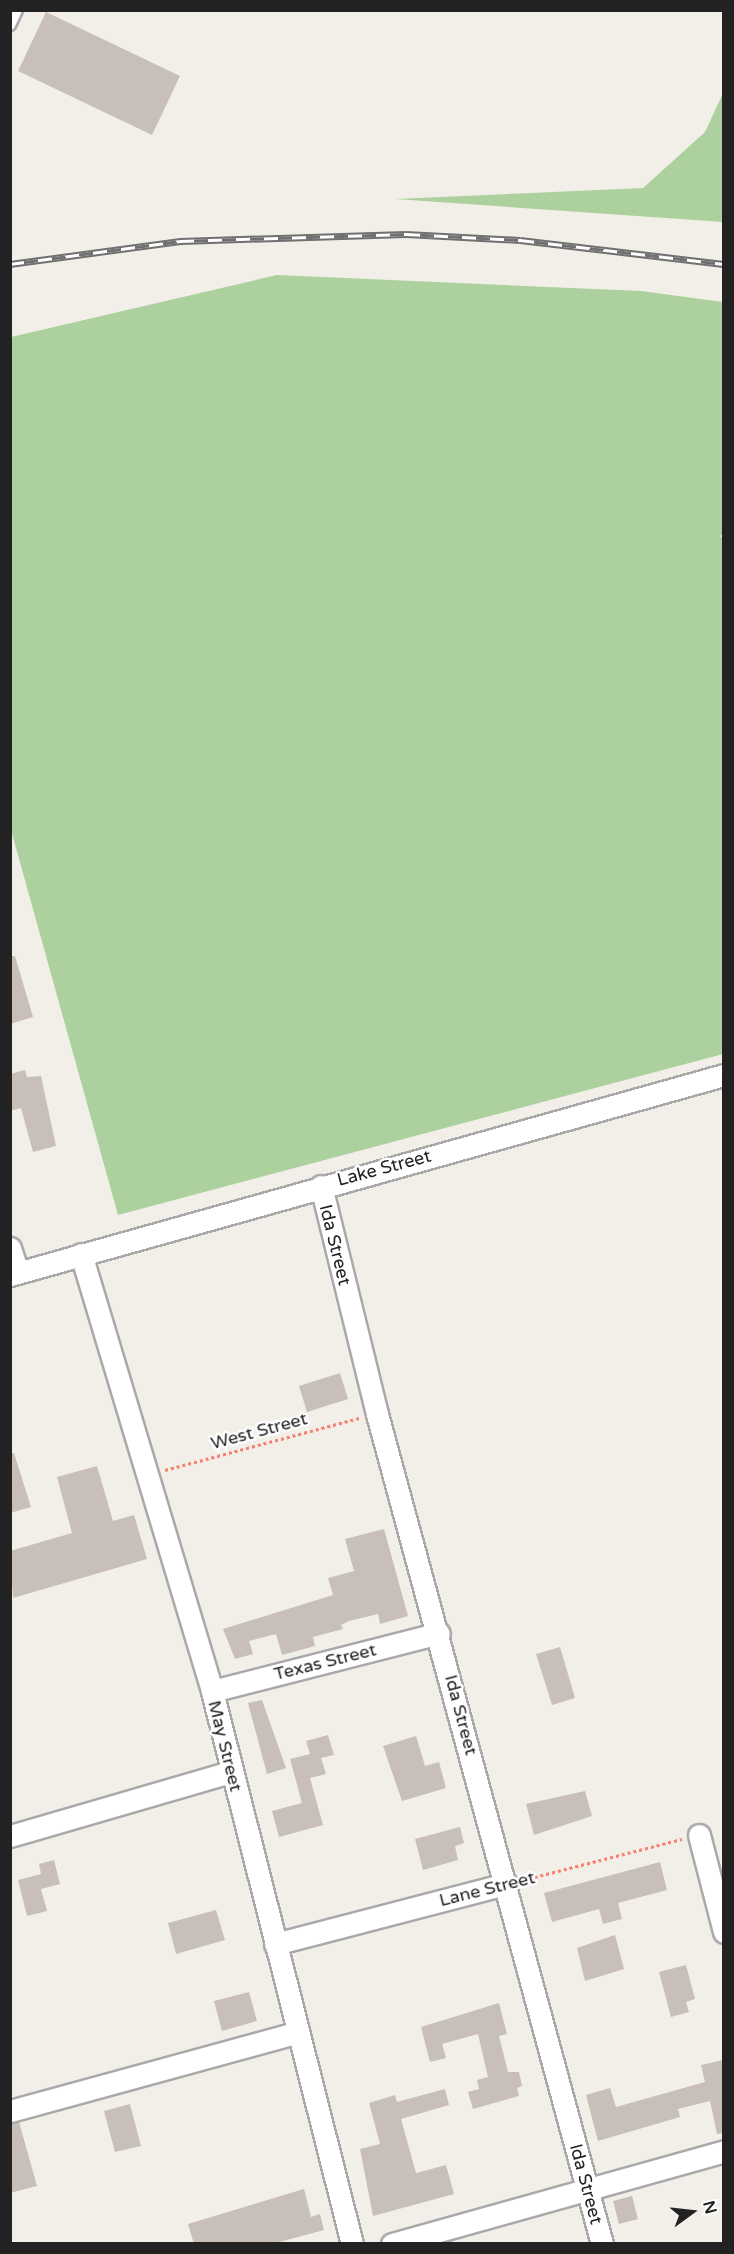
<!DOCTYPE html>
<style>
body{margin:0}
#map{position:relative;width:734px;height:2254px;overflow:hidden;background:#f2efe9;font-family:"Varela Round",sans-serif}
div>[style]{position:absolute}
.forest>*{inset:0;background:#add19e}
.building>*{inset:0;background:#c7bfb8}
.path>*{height:3px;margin-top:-1.5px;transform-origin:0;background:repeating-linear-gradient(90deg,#fa8072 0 3px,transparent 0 6px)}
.roads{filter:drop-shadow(2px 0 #a9a9a9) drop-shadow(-2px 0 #a9a9a9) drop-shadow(0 2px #a9a9a9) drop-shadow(0 -2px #a9a9a9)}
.lane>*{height:10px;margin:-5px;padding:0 5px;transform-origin:5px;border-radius:5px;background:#fff}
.street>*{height:21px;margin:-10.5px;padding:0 10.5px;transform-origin:10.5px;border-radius:10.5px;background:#fff}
.rail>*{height:7px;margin-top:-3.5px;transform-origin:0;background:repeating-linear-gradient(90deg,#fff 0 14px,#707070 0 28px);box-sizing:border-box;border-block:2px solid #707070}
span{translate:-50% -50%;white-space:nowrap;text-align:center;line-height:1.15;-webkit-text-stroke:5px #fff;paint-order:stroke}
.street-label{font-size:18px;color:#222}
.frame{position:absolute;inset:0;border:12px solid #222;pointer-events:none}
.north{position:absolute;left:662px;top:2182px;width:60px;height:60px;-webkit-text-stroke:4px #fff;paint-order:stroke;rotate:75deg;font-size:16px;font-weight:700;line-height:24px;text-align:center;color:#222}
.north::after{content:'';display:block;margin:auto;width:21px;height:27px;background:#222;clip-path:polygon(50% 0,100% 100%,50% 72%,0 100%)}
</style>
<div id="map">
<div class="forest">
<i style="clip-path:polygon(723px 93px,723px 222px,395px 199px,643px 188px,705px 132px)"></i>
<i style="clip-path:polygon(277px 275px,641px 291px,723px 302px,724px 534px,720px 536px,724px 539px,723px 1054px,118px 1215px,11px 830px,11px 337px)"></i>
</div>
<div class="building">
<i style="clip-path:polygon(46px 12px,180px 76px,152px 135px,18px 71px)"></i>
<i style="clip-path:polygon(10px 956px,15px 956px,33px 1017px,10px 1024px)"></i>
<i style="clip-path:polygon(25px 1070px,27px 1077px,41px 1076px,56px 1146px,33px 1152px,21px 1108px,10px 1111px,10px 1074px)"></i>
<i style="clip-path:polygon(340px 1373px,348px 1399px,307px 1412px,299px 1386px)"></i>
<i style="clip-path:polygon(10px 1453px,14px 1453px,31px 1507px,10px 1513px)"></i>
<i style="clip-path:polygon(97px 1466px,113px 1521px,134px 1515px,147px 1559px,13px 1598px,10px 1551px,72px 1533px,57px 1477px)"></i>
<i style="clip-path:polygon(384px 1529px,408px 1616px,380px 1624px,378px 1614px,349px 1621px,341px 1625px,343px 1629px,313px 1637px,315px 1646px,282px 1655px,276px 1634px,249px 1641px,253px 1654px,235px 1659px,223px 1629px,333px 1595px,328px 1578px,354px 1571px,345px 1539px)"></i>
<i style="clip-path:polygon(560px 1647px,575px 1698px,552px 1705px,536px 1654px)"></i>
<i style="clip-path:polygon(262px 1700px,286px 1768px,267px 1774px,248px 1703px)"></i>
<i style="clip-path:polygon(328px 1735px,334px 1755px,321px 1758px,326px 1774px,310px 1778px,323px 1825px,279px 1837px,272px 1811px,302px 1803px,290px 1759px,310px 1754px,306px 1741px)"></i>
<i style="clip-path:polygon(416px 1736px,425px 1766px,439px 1762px,446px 1788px,402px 1801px,383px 1746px)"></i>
<i style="clip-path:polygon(585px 1791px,592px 1816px,534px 1835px,526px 1804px)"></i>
<i style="clip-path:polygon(460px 1827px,464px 1843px,455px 1846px,458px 1860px,423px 1870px,415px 1839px)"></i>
<i style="clip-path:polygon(54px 1860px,60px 1884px,41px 1889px,47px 1911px,27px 1916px,18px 1880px,41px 1874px,39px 1864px)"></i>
<i style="clip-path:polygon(660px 1862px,667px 1890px,618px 1903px,622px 1919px,603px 1924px,599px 1909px,552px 1922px,544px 1893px)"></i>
<i style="clip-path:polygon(216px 1910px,225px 1940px,176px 1954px,168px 1923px)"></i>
<i style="clip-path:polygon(615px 1935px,624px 1969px,585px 1981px,577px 1948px)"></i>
<i style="clip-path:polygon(686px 1965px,695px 1999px,686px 2002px,689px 2012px,671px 2017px,659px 1972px)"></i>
<i style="clip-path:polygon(249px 1992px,257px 2021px,222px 2031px,214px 2001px)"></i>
<i style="clip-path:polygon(499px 2003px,507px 2034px,499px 2036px,508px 2072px,519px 2072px,522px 2086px,517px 2088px,519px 2096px,473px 2109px,468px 2092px,479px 2089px,477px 2080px,488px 2077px,478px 2034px,442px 2044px,446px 2058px,430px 2062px,421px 2027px)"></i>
<i style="clip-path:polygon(723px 2060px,723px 2133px,717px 2134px,710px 2101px,678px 2109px,680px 2117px,598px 2141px,586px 2095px,610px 2088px,616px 2107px,705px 2082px,701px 2065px)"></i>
<i style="clip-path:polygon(445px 2089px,449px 2105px,401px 2119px,416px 2173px,446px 2165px,454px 2194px,373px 2216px,360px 2149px,380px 2144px,369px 2103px,395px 2095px,397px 2102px)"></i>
<i style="clip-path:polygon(130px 2104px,141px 2146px,115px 2152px,104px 2111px)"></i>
<i style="clip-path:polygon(19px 2122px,37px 2186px,10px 2193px,10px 2123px)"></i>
<i style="clip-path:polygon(304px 2189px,311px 2217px,320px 2214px,324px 2230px,272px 2244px,194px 2244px,188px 2224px)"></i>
<i style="clip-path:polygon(632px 2196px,638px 2219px,619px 2224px,613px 2201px)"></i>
</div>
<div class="path">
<i style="left:165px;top:1470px;width:201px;rotate:-15deg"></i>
<i style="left:523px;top:1880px;width:164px;rotate:-14.5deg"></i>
</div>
<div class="roads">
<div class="lane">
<i style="left:10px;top:25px;width:17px;rotate:-65deg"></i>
</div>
<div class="street">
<i style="left:321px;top:1186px;width:235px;rotate:76.2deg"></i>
<i style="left:377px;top:1414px;width:860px;rotate:74.83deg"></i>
<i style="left:10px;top:1248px;width:26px;rotate:72deg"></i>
<i style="left:81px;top:1254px;width:456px;rotate:73.3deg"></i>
<i style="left:212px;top:1691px;width:570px;rotate:75.79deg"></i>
<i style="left:10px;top:1275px;width:741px;rotate:-15.65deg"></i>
<i style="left:212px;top:1691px;width:234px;rotate:-14.3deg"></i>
<i style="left:699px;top:1835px;width:100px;rotate:75.5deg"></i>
<i style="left:10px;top:1836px;width:229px;rotate:-16.2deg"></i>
<i style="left:275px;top:1944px;width:239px;rotate:-14.6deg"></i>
<i style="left:10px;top:2111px;width:299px;rotate:-15.3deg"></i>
<i style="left:392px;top:2244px;width:345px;rotate:-15.6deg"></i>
</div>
</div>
<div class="rail">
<i style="left:10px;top:264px;width:172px;rotate:-7.7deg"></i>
<i style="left:180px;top:241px;width:226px;rotate:-1.8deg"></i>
<i style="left:406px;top:234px;width:114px;rotate:3deg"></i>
<i style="left:520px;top:240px;width:205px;rotate:6.7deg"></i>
</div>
<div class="street-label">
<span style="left:384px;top:1168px;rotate:-15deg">Lake Street</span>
<span style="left:335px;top:1245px;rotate:76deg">Ida Street</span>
<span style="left:259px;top:1431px;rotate:-15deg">West Street</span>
<span style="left:325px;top:1662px;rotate:-14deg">Texas Street</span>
<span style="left:461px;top:1715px;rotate:75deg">Ida Street</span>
<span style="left:225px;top:1746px;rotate:76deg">May Street</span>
<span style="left:487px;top:1889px;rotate:-14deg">Lane Street</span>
<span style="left:586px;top:2184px;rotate:75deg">Ida Street</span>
</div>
<div class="frame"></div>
<div class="north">N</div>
</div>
